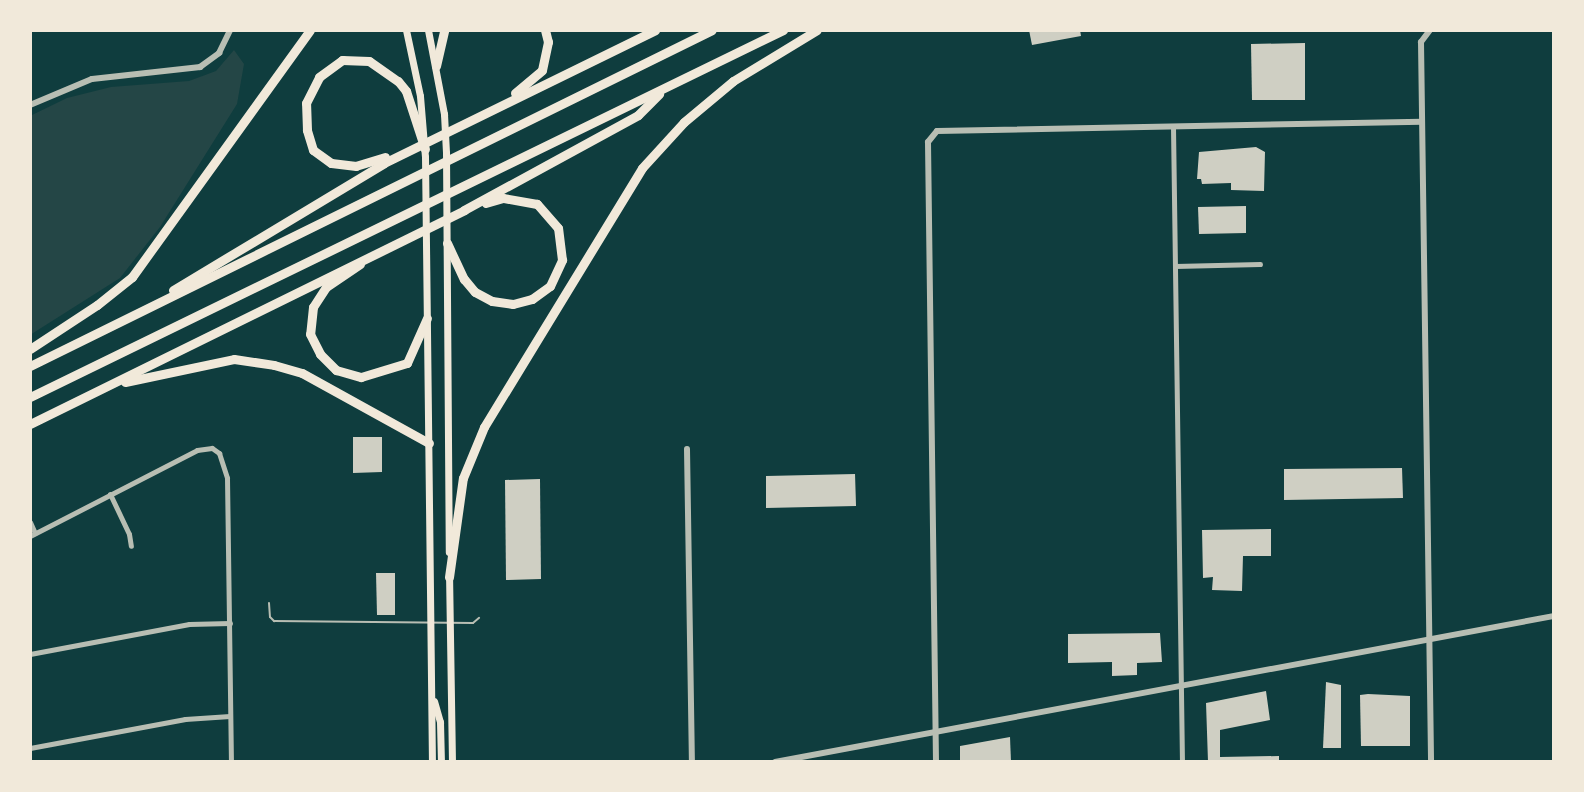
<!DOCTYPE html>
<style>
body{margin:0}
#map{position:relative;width:1584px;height:792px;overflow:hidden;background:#0f3d3e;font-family:Montserrat,sans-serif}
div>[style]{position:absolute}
.green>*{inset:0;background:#244646}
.building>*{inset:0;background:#cfcfc3}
.service>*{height:2px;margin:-1px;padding:0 1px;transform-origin:1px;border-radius:1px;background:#b8beb3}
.minor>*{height:5px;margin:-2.5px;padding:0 2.5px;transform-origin:2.5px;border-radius:2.5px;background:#b8beb3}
.tertiary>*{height:6px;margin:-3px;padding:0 3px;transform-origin:3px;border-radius:3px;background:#b8beb3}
.primary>*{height:7px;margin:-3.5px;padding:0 3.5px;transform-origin:3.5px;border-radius:3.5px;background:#f1e9da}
.motorway>*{height:9px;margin:-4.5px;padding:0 4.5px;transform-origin:4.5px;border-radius:4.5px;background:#f1e9da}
span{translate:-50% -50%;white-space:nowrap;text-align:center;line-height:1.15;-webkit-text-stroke:8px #f1e9da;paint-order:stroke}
.frame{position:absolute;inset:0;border:32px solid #f1e9da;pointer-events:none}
</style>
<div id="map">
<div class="green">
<i style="clip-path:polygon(234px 50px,244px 64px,237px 104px,160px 227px,120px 278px,30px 335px,30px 116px,67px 98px,111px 87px,189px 81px,216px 71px)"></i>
</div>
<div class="building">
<i style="clip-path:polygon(1029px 30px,1080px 30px,1081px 36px,1032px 45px)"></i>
<i style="clip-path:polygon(1305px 43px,1305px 100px,1252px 100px,1251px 44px)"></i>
<i style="clip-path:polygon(1256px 147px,1265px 152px,1264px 191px,1231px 190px,1231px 183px,1202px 184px,1201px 179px,1197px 179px,1199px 152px)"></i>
<i style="clip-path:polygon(1246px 206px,1246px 233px,1199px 234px,1198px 207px)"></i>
<i style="clip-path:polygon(353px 437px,382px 437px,382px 472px,353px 473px)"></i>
<i style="clip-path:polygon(1402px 468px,1403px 498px,1284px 500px,1284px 469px)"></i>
<i style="clip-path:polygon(855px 474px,856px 506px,766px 508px,766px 476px)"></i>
<i style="clip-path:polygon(540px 479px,541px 579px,506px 580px,505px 480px)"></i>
<i style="clip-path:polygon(1271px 529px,1271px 556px,1243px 556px,1242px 591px,1212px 590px,1213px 577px,1203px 578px,1202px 530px)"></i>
<i style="clip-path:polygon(376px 573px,395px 573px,395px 615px,377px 615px)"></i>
<i style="clip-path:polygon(1160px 633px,1162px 662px,1137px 663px,1137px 675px,1112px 676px,1112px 662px,1068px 663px,1068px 634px)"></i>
<i style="clip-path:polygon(1326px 682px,1341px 685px,1341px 748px,1323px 748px)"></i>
<i style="clip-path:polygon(1266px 691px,1270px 720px,1220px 730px,1220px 757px,1279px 756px,1279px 762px,1208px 762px,1206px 703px)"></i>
<i style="clip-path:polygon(1368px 694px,1410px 696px,1410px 746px,1361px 746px,1360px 695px)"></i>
<i style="clip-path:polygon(1010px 737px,1011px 762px,960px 762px,960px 746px)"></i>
</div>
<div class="service">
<i style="left:269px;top:603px;width:14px;rotate:86deg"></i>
<i style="left:270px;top:617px;width:6px;rotate:45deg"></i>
<i style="left:274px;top:621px;width:199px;rotate:0.6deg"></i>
<i style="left:473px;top:623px;width:8px;rotate:-40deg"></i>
</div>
<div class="minor">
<i style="left:1173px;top:127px;width:635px;rotate:89.19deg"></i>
<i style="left:1175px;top:266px;width:85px;rotate:-1.3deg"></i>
<i style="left:110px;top:494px;width:44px;rotate:64.6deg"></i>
<i style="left:129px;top:534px;width:12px;rotate:81deg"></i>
<i style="left:30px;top:522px;width:12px;rotate:66deg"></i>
<i style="left:30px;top:536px;width:188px;rotate:-27.2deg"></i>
<i style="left:197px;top:450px;width:15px;rotate:-8deg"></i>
<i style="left:212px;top:448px;width:9px;rotate:36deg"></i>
<i style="left:219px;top:453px;width:26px;rotate:72deg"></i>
<i style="left:227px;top:478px;width:284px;rotate:89.2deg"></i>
<i style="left:30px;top:654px;width:162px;rotate:-10.7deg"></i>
<i style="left:189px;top:624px;width:41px;rotate:-1.4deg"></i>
<i style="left:30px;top:748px;width:158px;rotate:-10.6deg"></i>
<i style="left:185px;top:719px;width:45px;rotate:-3.8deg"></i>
</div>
<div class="tertiary">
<i style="left:1430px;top:30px;width:15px;rotate:127deg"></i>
<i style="left:1421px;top:42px;width:720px;rotate:89.2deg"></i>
<i style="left:30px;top:105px;width:67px;rotate:-22.8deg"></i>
<i style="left:92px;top:79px;width:109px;rotate:-6.3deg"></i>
<i style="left:200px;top:67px;width:24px;rotate:-36deg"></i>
<i style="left:219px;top:53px;width:25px;rotate:-64deg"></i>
<i style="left:687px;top:449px;width:313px;rotate:89.1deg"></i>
<i style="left:775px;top:762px;width:793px;rotate:-10.62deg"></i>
<i style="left:936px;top:762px;width:620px;rotate:-90.74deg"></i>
<i style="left:928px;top:142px;width:14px;rotate:-51deg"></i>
<i style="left:937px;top:131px;width:485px;rotate:-1.1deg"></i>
</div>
<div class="primary">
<i style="left:406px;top:30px;width:67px;rotate:78deg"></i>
<i style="left:420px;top:96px;width:61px;rotate:85.3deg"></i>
<i style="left:425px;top:157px;width:605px;rotate:89.34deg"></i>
<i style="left:428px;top:30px;width:86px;rotate:79.2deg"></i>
<i style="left:444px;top:114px;width:39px;rotate:87deg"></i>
<i style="left:446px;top:153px;width:399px;rotate:89.6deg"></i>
<i style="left:449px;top:572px;width:190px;rotate:89.1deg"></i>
<i style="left:434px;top:701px;width:22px;rotate:74deg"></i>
<i style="left:440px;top:722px;width:40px;rotate:88.6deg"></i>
</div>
<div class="motorway">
<i style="left:436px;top:66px;width:37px;rotate:-77deg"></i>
<i style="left:515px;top:93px;width:35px;rotate:-40deg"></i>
<i style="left:542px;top:70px;width:29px;rotate:-78deg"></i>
<i style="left:548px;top:42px;width:12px;rotate:-104deg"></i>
<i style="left:385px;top:157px;width:30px;rotate:163deg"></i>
<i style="left:356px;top:166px;width:25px;rotate:-173deg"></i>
<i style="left:331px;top:163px;width:22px;rotate:-144deg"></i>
<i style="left:313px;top:150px;width:21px;rotate:-107deg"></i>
<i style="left:307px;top:130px;width:27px;rotate:-92deg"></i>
<i style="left:306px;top:103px;width:29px;rotate:-63deg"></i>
<i style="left:319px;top:77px;width:29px;rotate:-36deg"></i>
<i style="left:342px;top:60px;width:27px;rotate:2deg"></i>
<i style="left:369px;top:61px;width:35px;rotate:35deg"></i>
<i style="left:398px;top:81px;width:13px;rotate:51deg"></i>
<i style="left:406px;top:91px;width:61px;rotate:71.9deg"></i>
<i style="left:447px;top:243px;width:40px;rotate:65deg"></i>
<i style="left:464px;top:279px;width:17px;rotate:50deg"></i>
<i style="left:475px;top:292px;width:19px;rotate:28deg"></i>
<i style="left:492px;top:301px;width:21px;rotate:8deg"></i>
<i style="left:513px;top:304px;width:20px;rotate:-15deg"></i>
<i style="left:532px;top:299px;width:22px;rotate:-36deg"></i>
<i style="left:550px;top:286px;width:29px;rotate:-65deg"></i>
<i style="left:562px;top:260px;width:32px;rotate:-97deg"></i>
<i style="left:558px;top:228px;width:32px;rotate:-131deg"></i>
<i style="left:537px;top:204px;width:35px;rotate:-170deg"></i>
<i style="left:503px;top:198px;width:18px;rotate:164deg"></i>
<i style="left:360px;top:264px;width:41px;rotate:145.9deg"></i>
<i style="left:326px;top:287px;width:24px;rotate:123deg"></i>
<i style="left:313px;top:307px;width:27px;rotate:96deg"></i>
<i style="left:310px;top:334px;width:22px;rotate:63deg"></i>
<i style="left:320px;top:354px;width:23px;rotate:45deg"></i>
<i style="left:336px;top:370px;width:26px;rotate:16deg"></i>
<i style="left:361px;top:377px;width:48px;rotate:-16.9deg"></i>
<i style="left:407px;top:363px;width:49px;rotate:-66deg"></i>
<i style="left:173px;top:290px;width:246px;rotate:-31deg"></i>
<i style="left:384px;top:163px;width:302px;rotate:-26.1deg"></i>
<i style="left:30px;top:349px;width:80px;rotate:-33.3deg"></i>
<i style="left:97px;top:305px;width:45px;rotate:-38.7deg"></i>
<i style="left:132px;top:277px;width:304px;rotate:-54.2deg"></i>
<i style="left:30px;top:366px;width:760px;rotate:-26.23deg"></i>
<i style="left:125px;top:382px;width:111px;rotate:-11.9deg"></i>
<i style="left:234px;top:359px;width:40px;rotate:8.5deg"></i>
<i style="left:274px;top:365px;width:29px;rotate:16deg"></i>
<i style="left:302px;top:373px;width:145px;rotate:28.9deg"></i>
<i style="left:30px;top:397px;width:838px;rotate:-25.98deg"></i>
<i style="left:30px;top:424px;width:484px;rotate:-26.2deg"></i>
<i style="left:464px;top:210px;width:198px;rotate:-28.6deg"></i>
<i style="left:638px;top:115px;width:30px;rotate:-45deg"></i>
<i style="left:449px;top:577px;width:100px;rotate:-82deg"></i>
<i style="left:463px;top:478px;width:55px;rotate:-67.6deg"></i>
<i style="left:484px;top:427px;width:303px;rotate:-58.6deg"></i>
<i style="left:642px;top:168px;width:62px;rotate:-47.6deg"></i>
<i style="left:684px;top:122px;width:64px;rotate:-39.9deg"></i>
<i style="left:733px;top:81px;width:98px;rotate:-31.3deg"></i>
</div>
<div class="frame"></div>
</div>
